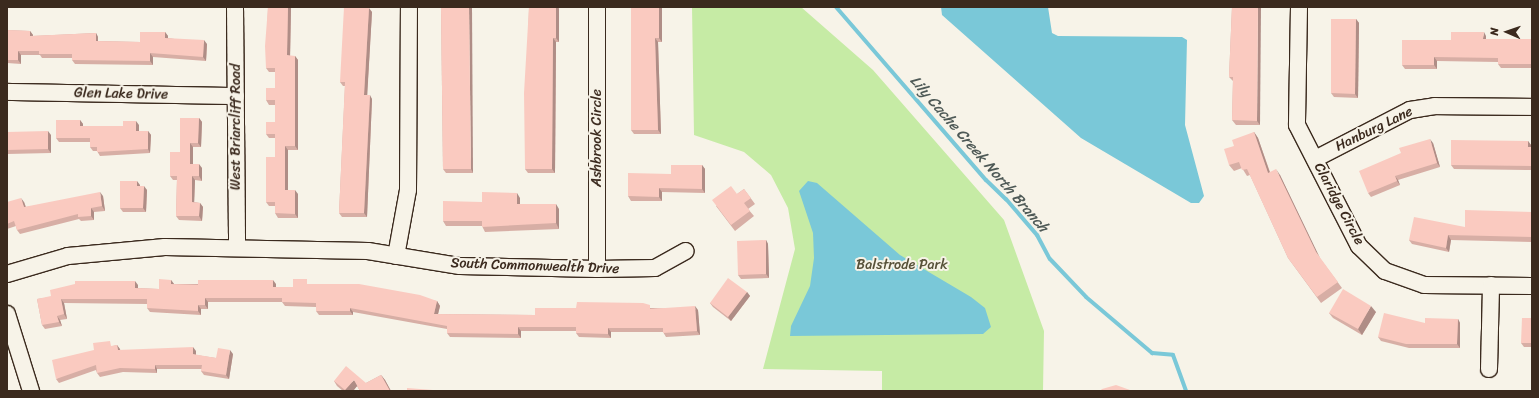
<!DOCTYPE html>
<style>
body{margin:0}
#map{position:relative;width:1539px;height:398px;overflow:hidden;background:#f7f3e8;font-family:Sriracha,sans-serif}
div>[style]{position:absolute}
.green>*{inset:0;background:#c6eba5}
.water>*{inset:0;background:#7ac8d8}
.stream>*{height:4px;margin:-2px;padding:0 2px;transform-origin:2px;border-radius:2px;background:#7ac8d8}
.roads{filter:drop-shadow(1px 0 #3b2a1e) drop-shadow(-1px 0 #3b2a1e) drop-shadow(0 1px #3b2a1e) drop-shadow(0 -1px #3b2a1e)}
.minor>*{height:16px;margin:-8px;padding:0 8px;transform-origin:8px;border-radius:8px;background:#f7f3e8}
.wall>*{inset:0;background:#d7aea5}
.shaded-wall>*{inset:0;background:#af8d86}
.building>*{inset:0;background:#facac0}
span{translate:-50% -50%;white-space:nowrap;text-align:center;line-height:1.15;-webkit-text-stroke:4px #f7f3e8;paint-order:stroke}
.street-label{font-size:14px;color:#3b2a1e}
.park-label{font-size:14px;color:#575139}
.water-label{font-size:15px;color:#4e5956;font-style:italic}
.frame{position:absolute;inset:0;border:8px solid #3b2a1e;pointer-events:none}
.north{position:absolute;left:1487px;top:12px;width:40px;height:40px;-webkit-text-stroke:3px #f7f3e8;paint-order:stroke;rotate:272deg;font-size:11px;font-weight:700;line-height:16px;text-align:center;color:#3b2a1e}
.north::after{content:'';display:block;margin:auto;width:14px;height:18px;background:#3b2a1e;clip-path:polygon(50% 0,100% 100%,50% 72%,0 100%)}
</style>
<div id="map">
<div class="green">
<i style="clip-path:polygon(692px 7px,801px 7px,873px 70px,1004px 220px,1044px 331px,1043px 391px,882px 391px,882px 371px,763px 369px,795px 249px,788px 208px,771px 175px,744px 152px,694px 135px)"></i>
</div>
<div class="water">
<i style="clip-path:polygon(941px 7px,1048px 7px,1052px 33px,1058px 36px,1182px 37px,1187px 40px,1185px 125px,1204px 196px,1199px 203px,1191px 203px,1081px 138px,942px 15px)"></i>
<i style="clip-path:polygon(808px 181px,817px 183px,900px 255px,971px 297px,985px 308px,991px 327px,983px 334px,790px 336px,791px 326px,810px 286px,814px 258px,813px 233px,799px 191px)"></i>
</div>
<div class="stream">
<i style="left:836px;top:7px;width:229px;rotate:49.1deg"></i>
<i style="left:986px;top:180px;width:28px;rotate:44deg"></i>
<i style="left:1006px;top:199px;width:48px;rotate:49.3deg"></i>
<i style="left:1037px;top:235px;width:27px;rotate:62deg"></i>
<i style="left:1050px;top:259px;width:52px;rotate:46.5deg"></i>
<i style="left:1086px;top:297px;width:87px;rotate:40.3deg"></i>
<i style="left:1152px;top:353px;width:21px;rotate:5deg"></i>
<i style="left:1173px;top:355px;width:38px;rotate:70deg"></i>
</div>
<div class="roads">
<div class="minor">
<i style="left:235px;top:7px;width:241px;rotate:89.5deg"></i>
<i style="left:597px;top:7px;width:262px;rotate:90deg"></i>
<i style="left:1299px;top:7px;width:118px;rotate:91deg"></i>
<i style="left:1297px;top:125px;width:136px;rotate:62.9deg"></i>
<i style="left:1359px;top:246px;width:36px;rotate:44deg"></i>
<i style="left:1385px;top:271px;width:41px;rotate:19.7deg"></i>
<i style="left:1424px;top:285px;width:108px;rotate:0.5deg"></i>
<i style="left:7px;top:92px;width:229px;rotate:1deg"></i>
<i style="left:1315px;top:159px;width:107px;rotate:-27.3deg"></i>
<i style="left:1410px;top:110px;width:25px;rotate:-9deg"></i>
<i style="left:1435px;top:106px;width:97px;rotate:0.6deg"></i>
<i style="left:396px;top:256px;width:67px;rotate:-79.7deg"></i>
<i style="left:408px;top:190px;width:183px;rotate:-89.7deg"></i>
<i style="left:7px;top:274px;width:64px;rotate:-16.4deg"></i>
<i style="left:68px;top:256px;width:97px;rotate:-5.3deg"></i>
<i style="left:165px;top:247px;width:203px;rotate:1.1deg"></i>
<i style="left:368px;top:251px;width:93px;rotate:9.3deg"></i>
<i style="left:460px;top:266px;width:137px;rotate:1.3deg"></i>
<i style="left:597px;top:269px;width:58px;rotate:-1deg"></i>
<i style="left:655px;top:268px;width:35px;rotate:-29deg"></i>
<i style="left:7px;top:314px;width:81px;rotate:72.7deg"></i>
<i style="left:1489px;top:369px;width:84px;rotate:-88.6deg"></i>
</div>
</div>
<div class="wall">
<i style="clip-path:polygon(268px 7px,296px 7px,296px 8px,291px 8px,290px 56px,295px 56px,298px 60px,298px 150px,288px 150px,288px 190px,298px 194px,298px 218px,278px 218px,275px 213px,275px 206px,269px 206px,266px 202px,275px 157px,275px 138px,269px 138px,266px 134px,275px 122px,275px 105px,269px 105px,266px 100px,275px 88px,275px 72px,269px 72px,266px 68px)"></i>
<i style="clip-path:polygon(366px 7px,372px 12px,367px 95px,372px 99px,367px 217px,342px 217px,339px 213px,345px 86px,343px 86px,340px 82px)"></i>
<i style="clip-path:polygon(441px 7px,473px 173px,446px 173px,443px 169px)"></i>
<i style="clip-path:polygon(529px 7px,558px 7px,559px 9px,559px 42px,556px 42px,555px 173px,528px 173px,525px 169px)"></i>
<i style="clip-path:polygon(631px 7px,661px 7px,662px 8px,662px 42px,658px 42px,661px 134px,634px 134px,631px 130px)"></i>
<i style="clip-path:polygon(1232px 7px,1260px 125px,1236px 125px,1232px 120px,1233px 81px,1229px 77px)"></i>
<i style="clip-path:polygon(1356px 19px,1359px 23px,1358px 98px,1334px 97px,1331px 93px)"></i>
<i style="clip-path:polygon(7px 30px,30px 31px,33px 35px,33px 36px,96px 33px,98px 37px,98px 41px,140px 42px,165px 32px,168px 36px,168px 38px,207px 44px,206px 61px,153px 57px,153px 65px,75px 64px,72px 60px,72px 58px,42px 58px,40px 55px,21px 55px,21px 64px,7px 63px)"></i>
<i style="clip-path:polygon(1486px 36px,1486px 39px,1532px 39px,1532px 68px,1501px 68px,1498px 64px,1498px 62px,1437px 61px,1437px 69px,1405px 69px,1402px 65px,1451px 40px)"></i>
<i style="clip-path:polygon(199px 118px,202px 122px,201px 147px,193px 147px,193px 164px,202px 168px,202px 181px,195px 180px,194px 202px,200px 203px,203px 207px,202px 221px,179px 220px,176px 216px,177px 180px,173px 180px,170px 176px,180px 152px)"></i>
<i style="clip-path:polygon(80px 120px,83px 124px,83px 126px,123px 126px,139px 125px,139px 131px,148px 131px,151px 135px,150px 153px,100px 156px,97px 151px,93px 151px,90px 147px,90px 142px,59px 142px,56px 138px)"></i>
<i style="clip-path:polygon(7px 132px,51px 135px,51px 153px,7px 154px)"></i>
<i style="clip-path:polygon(1254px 132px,1258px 138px,1270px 172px,1280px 175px,1319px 257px,1342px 288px,1321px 303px,1288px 258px,1250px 175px,1247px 176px,1242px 168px,1234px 171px,1229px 165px,1234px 146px)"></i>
<i style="clip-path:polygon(1528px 141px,1531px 145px,1531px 147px,1532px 147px,1532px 170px,1454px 169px,1451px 165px)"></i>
<i style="clip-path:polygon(1433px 143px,1440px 167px,1398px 180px,1400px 185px,1371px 197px,1368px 193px)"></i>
<i style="clip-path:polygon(702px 165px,705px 169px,705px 193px,662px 192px,662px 201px,631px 201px,628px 196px,671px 174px)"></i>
<i style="clip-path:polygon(140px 185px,140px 186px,147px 190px,146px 212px,123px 212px,120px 208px)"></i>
<i style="clip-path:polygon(744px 189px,755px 204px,748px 209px,754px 216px,735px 231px,716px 206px,737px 194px)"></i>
<i style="clip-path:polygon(103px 196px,105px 211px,94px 212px,94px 220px,81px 221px,79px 219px,20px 234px,17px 230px,16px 226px,7px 229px,7px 202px,24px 202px,26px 207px)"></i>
<i style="clip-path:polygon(520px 198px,520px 204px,559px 209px,559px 229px,485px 232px,482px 226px,446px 226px,443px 221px,482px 202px)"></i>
<i style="clip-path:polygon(1532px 212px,1532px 242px,1451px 240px,1449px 252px,1412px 244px,1409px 240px)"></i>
<i style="clip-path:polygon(766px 240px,768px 244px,769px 278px,741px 279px,738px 275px)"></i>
<i style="clip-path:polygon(171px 280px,174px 284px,276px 284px,276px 287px,293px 287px,310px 284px,437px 301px,440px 306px,438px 314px,535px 315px,576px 308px,653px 308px,698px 310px,700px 335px,666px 337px,663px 332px,611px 332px,611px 338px,579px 337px,576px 333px,576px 331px,521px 331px,521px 338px,450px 337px,447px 333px,447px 329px,353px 312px,353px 315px,319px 315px,316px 311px,316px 307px,285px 306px,282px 302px,208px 302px,208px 309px,201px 309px,201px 315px,150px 312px,147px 308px,147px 304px,64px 303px,67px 319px,60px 320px,62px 326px,45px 329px,42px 325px,37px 299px,138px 285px,138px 288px,159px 289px)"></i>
<i style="clip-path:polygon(747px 292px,750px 296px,731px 321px,713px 307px,710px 303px)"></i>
<i style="clip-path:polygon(1376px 312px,1362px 335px,1333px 318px,1329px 313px)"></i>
<i style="clip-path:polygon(1532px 318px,1532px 347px,1524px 347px,1521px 343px)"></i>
<i style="clip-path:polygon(1458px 319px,1460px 323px,1460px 348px,1409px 348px,1381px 341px,1378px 337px)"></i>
<i style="clip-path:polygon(117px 345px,120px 350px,196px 351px,196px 355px,216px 358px,233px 354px,229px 379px,204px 375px,201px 371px,202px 369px,157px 369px,157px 373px,123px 372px,100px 377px,97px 373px,96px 370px,59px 383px,56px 379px,113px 346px)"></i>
<i style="clip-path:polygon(381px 375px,385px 380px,391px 391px,360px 391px,357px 386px,353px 391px,343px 391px,337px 386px,334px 381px,366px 383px)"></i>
</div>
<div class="shaded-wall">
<i style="clip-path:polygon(288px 7px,291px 7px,291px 8px,290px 60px,287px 55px)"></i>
<i style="clip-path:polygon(469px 7px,472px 7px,473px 173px,471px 169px)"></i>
<i style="clip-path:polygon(556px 7px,558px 7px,559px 9px,559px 42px,556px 38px)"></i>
<i style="clip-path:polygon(659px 7px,661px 7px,662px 8px,662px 42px,659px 38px)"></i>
<i style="clip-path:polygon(1258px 7px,1261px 7px,1260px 125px,1257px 121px)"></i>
<i style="clip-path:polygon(369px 8px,372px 12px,367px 99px,364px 95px)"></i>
<i style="clip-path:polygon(1356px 19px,1359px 23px,1358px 98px,1355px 94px)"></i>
<i style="clip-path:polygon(30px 31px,33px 35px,33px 40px,30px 36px)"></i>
<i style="clip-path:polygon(165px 32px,168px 36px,168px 42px,165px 38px)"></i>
<i style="clip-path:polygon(1484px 32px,1486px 36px,1486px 43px,1483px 39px)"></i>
<i style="clip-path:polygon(96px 33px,98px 37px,98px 46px,96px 41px)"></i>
<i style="clip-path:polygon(553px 38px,556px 42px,555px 173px,552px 169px)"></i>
<i style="clip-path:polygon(655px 38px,658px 42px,661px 134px,658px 130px)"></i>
<i style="clip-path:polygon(204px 40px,207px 44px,206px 61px,203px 57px)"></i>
<i style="clip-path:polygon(18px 51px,21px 55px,21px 64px,18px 60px)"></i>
<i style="clip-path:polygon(150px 53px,153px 57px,153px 65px,150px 61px)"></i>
<i style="clip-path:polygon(295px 56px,298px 60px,298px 150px,295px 146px)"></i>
<i style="clip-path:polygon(1434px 57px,1437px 61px,1437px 69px,1434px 65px)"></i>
<i style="clip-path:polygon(370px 95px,372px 99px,367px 217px,364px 213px)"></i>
<i style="clip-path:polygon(199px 118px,202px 122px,201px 147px,198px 143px)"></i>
<i style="clip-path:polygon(80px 120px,83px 124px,83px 130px,80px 126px)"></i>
<i style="clip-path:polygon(136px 121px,139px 125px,139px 135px,136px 131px)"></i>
<i style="clip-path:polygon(48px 131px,51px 135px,51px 153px,48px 149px)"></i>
<i style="clip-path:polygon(148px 131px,151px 135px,150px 153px,148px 149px)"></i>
<i style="clip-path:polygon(1254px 132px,1258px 138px,1272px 179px,1268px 173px)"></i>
<i style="clip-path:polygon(1430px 139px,1433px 143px,1440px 167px,1437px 163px)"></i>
<i style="clip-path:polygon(1528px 141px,1531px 145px,1531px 151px,1528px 147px)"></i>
<i style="clip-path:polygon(190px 143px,193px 147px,193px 168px,190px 164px)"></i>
<i style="clip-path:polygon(285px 146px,288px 150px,288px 194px,285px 190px)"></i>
<i style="clip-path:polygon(199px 164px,202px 168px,202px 181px,199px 176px)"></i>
<i style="clip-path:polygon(702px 165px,705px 169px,705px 193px,702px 189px)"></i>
<i style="clip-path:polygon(1276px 169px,1280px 175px,1320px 258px,1316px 252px)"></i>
<i style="clip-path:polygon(192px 176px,195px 180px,194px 207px,192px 202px)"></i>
<i style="clip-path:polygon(1395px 176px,1398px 180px,1400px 185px,1397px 181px)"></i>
<i style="clip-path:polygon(137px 181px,140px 185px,140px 190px,137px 186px)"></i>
<i style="clip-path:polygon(144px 186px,147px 190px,146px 212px,143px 208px)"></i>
<i style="clip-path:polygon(659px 188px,662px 192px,662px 201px,659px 197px)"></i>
<i style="clip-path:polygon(295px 190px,298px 194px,298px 218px,295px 214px)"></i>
<i style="clip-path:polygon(100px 192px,103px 196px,105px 211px,102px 206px)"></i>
<i style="clip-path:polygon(517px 193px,520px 198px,520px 209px,517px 204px)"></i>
<i style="clip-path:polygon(21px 198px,24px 202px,27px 211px,24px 207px)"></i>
<i style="clip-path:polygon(200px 203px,203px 207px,202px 221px,199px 216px)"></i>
<i style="clip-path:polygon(556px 204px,559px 209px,559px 229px,556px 223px)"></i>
<i style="clip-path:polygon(91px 208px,94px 212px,94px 220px,91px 216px)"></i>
<i style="clip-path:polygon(1448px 235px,1451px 240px,1449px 252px,1446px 248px)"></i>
<i style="clip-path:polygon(766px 240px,768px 244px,769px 278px,766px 274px)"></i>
<i style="clip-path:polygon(171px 280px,174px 284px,174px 288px,171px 284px)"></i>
<i style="clip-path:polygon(273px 280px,276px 284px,276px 291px,273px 287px)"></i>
<i style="clip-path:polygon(135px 281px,138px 285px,138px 292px,135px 288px)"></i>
<i style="clip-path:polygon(747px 292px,750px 296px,731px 321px,728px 317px)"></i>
<i style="clip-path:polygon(205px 298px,208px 302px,208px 309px,205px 305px)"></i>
<i style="clip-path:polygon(61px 299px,64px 303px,67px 319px,64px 314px)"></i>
<i style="clip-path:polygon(437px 301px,440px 306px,437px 318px,434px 314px)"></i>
<i style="clip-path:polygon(198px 305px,201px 309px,201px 315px,198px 311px)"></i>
<i style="clip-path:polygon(695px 306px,698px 310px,700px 335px,697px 331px)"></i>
<i style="clip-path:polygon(1371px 306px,1376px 312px,1362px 335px,1358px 329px)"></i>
<i style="clip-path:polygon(350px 308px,353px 312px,353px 315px,350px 311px)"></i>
<i style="clip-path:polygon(57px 316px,60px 320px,62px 326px,59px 322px)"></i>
<i style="clip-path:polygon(1458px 319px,1460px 323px,1460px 348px,1457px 344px)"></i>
<i style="clip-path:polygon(518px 327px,521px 331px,521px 338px,518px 334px)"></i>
<i style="clip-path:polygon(608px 328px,611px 332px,611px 338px,608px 334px)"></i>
<i style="clip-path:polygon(117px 345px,120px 349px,121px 355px,118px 350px)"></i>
<i style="clip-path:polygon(193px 347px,196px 351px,196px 358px,193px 354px)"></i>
<i style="clip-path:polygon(230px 350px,233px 354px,229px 379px,226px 375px)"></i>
<i style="clip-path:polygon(155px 365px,157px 369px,157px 373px,155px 369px)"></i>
<i style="clip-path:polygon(381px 375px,385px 380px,391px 391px,390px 391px)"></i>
<i style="clip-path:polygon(354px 380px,358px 385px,353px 391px,345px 391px,345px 390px)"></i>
</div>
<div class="building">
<i style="clip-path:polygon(268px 7px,288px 7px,287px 55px,295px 56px,295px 146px,285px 146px,285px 190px,295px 190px,295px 214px,275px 213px,275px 202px,266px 202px,266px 157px,275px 157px,275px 134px,266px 134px,266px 122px,275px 122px,275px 100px,266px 100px,266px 88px,275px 88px,275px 68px,266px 68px,265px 46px)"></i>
<i style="clip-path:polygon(344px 7px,369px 8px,364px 95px,370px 95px,364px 213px,339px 213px,345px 82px,340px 82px)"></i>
<i style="clip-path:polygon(441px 7px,469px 7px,471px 169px,443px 169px)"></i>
<i style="clip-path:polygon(529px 7px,556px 7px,556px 38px,553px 38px,552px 169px,525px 169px,524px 93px)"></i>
<i style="clip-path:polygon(631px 7px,659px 7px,659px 38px,655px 38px,658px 130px,631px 130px)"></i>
<i style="clip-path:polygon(1232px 7px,1258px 7px,1257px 121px,1232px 120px,1233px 77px,1229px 77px)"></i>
<i style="clip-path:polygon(1331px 19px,1356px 19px,1355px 94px,1331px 93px)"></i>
<i style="clip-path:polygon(7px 30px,30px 31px,30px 36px,96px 33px,96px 41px,140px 42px,140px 32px,165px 32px,165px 38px,204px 40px,203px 57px,150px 53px,150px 61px,72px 60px,72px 54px,39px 54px,39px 51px,18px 51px,18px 60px,7px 60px)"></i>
<i style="clip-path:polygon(1451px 32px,1484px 32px,1483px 39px,1532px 39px,1532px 59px,1531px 59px,1531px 64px,1498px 64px,1498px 58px,1434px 57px,1434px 65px,1402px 65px,1402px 40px,1451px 40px)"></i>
<i style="clip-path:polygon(180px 118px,199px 118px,198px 143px,190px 143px,190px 164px,199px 164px,199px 176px,192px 176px,192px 202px,200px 203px,199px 216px,176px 216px,177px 176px,170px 176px,170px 152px,180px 152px)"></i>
<i style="clip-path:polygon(56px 120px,80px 120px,80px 126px,123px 126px,123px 121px,136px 121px,136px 131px,148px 131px,148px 149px,97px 152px,97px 147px,90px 147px,90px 138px,56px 138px)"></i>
<i style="clip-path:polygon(48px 131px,48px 149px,7px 150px,7px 132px)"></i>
<i style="clip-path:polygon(1254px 132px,1268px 173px,1276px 169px,1316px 252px,1338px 282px,1317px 297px,1288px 258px,1247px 169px,1242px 170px,1239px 162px,1229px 165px,1224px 149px,1234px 146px,1232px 140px)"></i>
<i style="clip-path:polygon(1430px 139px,1437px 163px,1395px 176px,1397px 181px,1368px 193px,1359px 171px,1401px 153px,1399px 148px)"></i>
<i style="clip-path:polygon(1451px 140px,1528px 141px,1528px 147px,1532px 147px,1532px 166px,1451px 165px)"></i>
<i style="clip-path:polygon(671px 165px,702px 165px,702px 189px,659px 188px,659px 197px,628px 196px,628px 173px,671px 174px)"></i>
<i style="clip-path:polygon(120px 181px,137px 181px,137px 186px,144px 186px,143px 208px,120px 208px)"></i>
<i style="clip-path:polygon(731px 186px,737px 194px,744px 189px,751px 198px,744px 203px,750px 211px,731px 225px,712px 200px)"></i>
<i style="clip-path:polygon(100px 192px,102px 206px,91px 208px,91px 216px,78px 217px,78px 214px,17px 230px,14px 221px,7px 224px,7px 202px,21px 198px,24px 207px)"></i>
<i style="clip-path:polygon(482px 192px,517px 193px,517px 204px,556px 204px,556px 223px,482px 227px,482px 221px,443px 221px,443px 201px,482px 202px)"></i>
<i style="clip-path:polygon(1465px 210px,1532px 212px,1532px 237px,1448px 235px,1446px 248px,1409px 240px,1414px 217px,1465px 227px)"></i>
<i style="clip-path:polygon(766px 240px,766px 274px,738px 275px,737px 241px)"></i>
<i style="clip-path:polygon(728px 278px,747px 292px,728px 317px,710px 303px)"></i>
<i style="clip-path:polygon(159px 279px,171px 280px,171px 284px,198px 285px,198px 280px,273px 280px,273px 287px,293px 287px,293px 279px,307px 279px,307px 284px,359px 284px,420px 295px,437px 301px,434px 314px,535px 315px,535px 308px,576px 308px,577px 302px,643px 303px,650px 305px,650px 309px,695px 306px,697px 331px,663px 333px,663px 328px,608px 328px,608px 334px,576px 333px,576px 327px,518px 327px,518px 334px,447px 333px,447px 326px,350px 308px,350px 311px,316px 311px,316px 303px,282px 302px,282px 298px,205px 298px,205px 305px,198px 305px,198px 311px,147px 308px,147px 299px,61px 299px,64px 314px,57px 316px,59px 322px,42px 325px,37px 299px,51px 296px,50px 290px,75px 284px,75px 281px,135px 281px,135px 288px,159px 289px)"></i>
<i style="clip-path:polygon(1343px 289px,1371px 306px,1358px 329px,1329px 313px)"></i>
<i style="clip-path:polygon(1384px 313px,1425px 323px,1425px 318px,1458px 319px,1457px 344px,1406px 344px,1378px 337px)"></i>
<i style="clip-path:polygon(1522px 318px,1532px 318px,1532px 343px,1521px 343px)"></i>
<i style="clip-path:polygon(110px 341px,111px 346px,117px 345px,118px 350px,193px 347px,193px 354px,216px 358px,218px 348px,230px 350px,226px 375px,201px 371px,202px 365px,155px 365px,155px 369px,120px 368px,97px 373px,96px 365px,56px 379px,52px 360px,94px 350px,93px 343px)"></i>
<i style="clip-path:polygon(346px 366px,366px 383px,381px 375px,390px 391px,360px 391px,354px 380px,345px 390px,334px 381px)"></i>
<i style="clip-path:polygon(1116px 385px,1130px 390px,1131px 391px,1100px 391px,1102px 389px)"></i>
<i style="clip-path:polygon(407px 388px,446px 391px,407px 391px)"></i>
</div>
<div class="street-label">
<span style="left:121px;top:94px;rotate:1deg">Glen Lake Drive</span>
<span style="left:236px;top:127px;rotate:-90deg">West Briarcliff Road</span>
<span style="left:1374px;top:129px;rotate:-26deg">Hanburg Lane</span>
<span style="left:597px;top:138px;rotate:-90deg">Ashbrook Circle</span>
<span style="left:1339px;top:204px;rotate:62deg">Claridge Circle</span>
<span style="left:535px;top:266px;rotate:2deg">South Commonwealth Drive</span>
</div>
<div class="park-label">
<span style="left:902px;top:265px">Balstrode Park</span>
</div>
<div class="water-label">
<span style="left:979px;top:154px;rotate:49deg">Lily Cache Creek North Branch</span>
</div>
<div class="frame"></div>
<div class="north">N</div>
</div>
